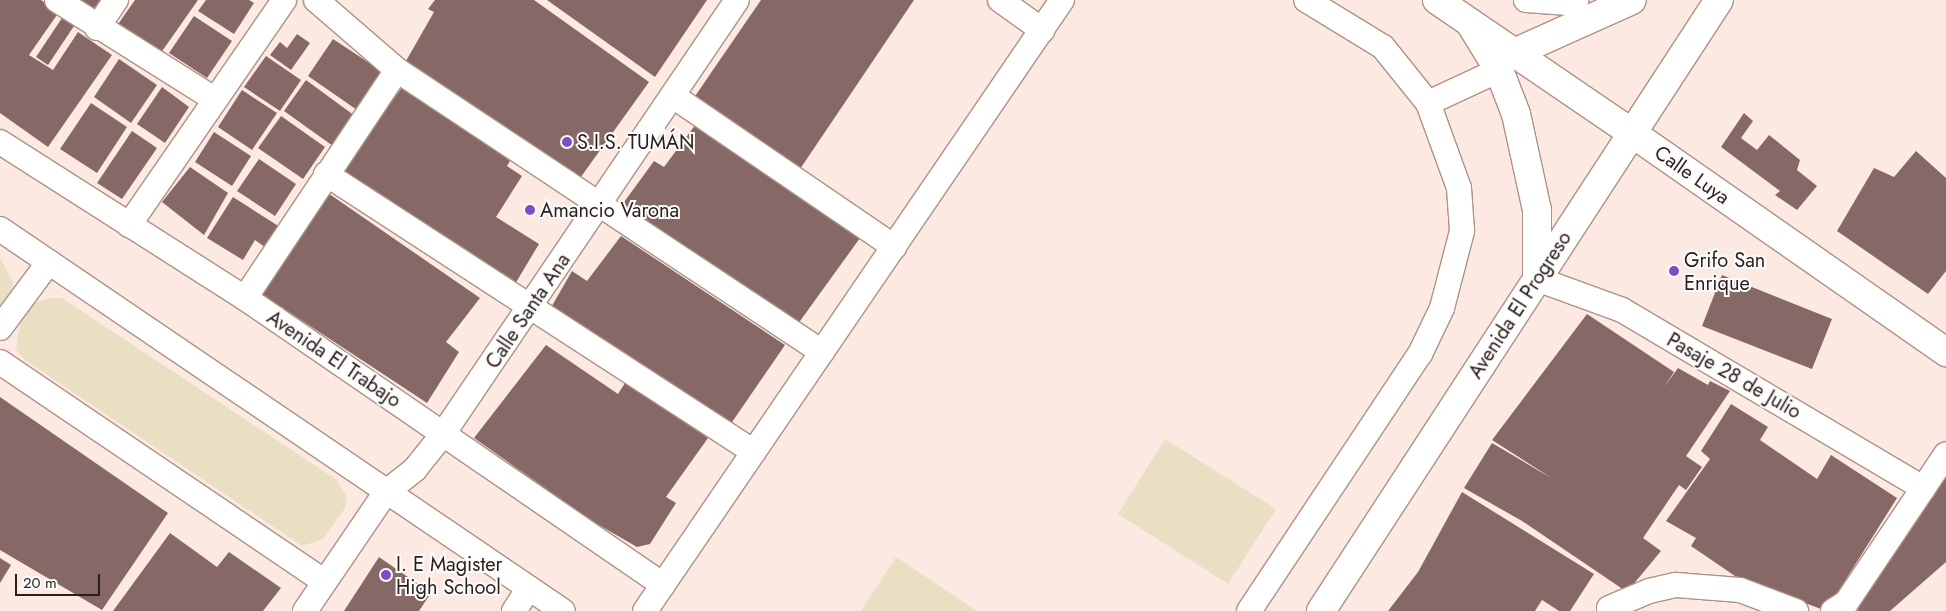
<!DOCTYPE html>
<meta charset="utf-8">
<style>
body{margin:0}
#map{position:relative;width:1946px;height:611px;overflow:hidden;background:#fceae2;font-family:Jost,sans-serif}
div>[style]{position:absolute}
.green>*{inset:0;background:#e9dfc3}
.building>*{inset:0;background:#866966}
.roads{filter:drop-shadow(1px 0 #ad9285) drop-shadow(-1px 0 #ad9285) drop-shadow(0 1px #ad9285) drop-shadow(0 -1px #ad9285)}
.minor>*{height:24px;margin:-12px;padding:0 12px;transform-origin:12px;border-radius:12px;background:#fff}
.tertiary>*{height:28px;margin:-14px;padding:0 14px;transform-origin:14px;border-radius:14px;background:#fff}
.secondary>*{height:28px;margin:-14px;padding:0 14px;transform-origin:14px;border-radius:14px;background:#fff}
.trunk>*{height:28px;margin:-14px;padding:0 14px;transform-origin:14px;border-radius:14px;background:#fff}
.dots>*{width:14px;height:14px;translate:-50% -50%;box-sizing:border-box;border:2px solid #fbfbfb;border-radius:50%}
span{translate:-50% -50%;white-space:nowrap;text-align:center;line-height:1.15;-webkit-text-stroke:4px #fbfbfb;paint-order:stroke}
.poi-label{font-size:20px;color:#291e19}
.left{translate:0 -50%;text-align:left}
.street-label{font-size:20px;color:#291e19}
.scale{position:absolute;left:15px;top:574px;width:85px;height:22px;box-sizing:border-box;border:2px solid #291e19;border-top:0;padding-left:6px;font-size:15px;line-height:18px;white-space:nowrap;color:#291e19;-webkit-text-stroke:4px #fbfbfb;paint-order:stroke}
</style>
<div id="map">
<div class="green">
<i style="clip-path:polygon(0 258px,13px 282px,12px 295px,0 312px)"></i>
<i style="clip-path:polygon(50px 298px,62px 298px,337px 480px,347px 497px,345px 508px,323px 539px,302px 546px,25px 360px,16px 350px,20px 325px,34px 303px)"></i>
<i style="clip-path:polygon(1165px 439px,1276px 509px,1228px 584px,1118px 514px)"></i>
<i style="clip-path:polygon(896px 557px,977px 611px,861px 611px)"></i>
</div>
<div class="building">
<i style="clip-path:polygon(0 0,41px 0,59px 12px,29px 55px,53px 70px,78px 32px,112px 55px,48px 147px,0 113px)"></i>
<i style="clip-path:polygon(70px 0,100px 0,90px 14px)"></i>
<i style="clip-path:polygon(135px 0,198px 0,158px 57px,116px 27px)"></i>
<i style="clip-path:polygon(206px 0,249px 0,254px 3px,234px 34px,198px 11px)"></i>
<i style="clip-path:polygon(435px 0,534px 0,649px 82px,578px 181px,402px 68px,434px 12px,428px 9px)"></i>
<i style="clip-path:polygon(547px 0,707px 0,655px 77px)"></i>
<i style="clip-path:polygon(761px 0,914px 0,796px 175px,691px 102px)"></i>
<i style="clip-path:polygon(194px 16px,232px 41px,207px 78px,169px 53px)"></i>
<i style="clip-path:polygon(62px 18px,74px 26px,48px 65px,36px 57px)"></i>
<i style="clip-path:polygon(297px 34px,310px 43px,291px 70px,270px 55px,280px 42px,287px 48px)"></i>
<i style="clip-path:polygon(333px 39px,386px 74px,360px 112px,308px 76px)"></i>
<i style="clip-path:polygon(266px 56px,301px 80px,280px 111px,244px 87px)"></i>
<i style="clip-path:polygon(119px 59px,157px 85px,131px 123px,94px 97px)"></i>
<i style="clip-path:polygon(306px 80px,355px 116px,333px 146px,284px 111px)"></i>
<i style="clip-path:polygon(404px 85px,510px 161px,507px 166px,522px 176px,496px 217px,539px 244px,512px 289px,338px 172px)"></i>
<i style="clip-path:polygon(162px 87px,189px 107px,165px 143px,137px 124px)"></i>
<i style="clip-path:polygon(242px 90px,277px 113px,252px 150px,218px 127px)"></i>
<i style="clip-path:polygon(91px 103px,127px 127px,97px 173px,60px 149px)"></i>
<i style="clip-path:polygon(1744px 113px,1753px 121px,1741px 138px,1757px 150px,1769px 135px,1800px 160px,1797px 170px,1817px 186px,1797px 210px,1775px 195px,1780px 191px,1721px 147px)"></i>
<i style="clip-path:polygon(281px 116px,325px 147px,303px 179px,258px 148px)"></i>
<i style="clip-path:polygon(696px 124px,860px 238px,795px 328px,619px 209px,654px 161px,664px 167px)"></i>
<i style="clip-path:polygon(132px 131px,157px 148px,122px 199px,97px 183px)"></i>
<i style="clip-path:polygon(214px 132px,251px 156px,232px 186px,195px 162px)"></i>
<i style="clip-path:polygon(1916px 151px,1946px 178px,1946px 271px,1928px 294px,1837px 231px,1874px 168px,1894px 177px)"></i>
<i style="clip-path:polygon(259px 159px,296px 184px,275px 216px,237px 191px)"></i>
<i style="clip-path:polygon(190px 167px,228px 193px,204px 235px,162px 202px)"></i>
<i style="clip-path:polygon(325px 191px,480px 298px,446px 342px,459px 352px,427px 403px,260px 293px)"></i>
<i style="clip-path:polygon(233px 197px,283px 229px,269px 250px,255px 240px,243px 260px,207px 238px)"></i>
<i style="clip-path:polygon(621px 236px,785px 345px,728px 428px,549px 311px,572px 271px,587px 281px)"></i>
<i style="clip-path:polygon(1722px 275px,1832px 319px,1812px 369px,1702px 326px)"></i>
<i style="clip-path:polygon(1587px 314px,1674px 372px,1664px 387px,1678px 368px,1708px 385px,1710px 381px,1730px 391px,1686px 456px,1702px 467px,1686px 490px,1679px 485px,1643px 538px,1661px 551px,1627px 592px,1522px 521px,1464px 488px,1492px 443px,1553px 479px,1492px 440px)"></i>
<i style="clip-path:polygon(546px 345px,618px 394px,625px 383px,708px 438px,666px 497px,676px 503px,650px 544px,637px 547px,592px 521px,474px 438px)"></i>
<i style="clip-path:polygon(0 397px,168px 513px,102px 610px,0 550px)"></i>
<i style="clip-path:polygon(1731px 404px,1768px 427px,1760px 440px,1817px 479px,1831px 455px,1897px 498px,1826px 611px,1735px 576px,1691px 546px,1696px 538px,1666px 521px,1710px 459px,1701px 451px)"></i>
<i style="clip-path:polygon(1946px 469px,1946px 562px,1890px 611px,1858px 611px,1853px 599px)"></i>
<i style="clip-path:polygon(1462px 492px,1594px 574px,1570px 611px,1559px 611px,1542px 600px,1535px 611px,1388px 611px,1418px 572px)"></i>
<i style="clip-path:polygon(170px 533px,217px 567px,229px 552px,281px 588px,263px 611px,113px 611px)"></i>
<i style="clip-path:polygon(379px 557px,431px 593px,419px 611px,344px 611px)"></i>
<i style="clip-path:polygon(0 558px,11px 565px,0 583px)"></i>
</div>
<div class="roads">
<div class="minor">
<i style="left:57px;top:0;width:186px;rotate:32.2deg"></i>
<i style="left:316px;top:0;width:107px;rotate:40.8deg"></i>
<i style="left:397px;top:70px;width:510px;rotate:33.57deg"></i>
<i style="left:1000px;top:0;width:52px;rotate:35.5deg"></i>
<i style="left:1526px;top:0;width:42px;rotate:4.1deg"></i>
<i style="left:1568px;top:3px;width:9px;rotate:-21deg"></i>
<i style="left:97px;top:28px;width:34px;rotate:-56deg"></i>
<i style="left:673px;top:96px;width:268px;rotate:34.3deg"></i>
<i style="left:1428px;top:103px;width:78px;rotate:-24.9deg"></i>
<i style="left:0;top:142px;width:290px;rotate:32.5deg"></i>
<i style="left:245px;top:298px;width:507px;rotate:34.47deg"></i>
<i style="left:326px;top:174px;width:510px;rotate:33.01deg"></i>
<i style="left:129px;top:225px;width:273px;rotate:-55.4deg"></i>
<i style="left:0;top:229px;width:680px;rotate:34.16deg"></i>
<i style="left:1537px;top:279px;width:90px;rotate:20deg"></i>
<i style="left:1622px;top:310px;width:350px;rotate:30.6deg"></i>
<i style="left:245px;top:298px;width:274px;rotate:-56.3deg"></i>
<i style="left:0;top:328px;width:82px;rotate:-53.4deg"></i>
<i style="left:0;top:362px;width:392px;rotate:34.1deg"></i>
<i style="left:1609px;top:608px;width:43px;rotate:-23deg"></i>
<i style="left:1649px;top:591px;width:28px;rotate:-13deg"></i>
<i style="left:1676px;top:585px;width:64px;rotate:4.5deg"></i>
<i style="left:1740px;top:590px;width:60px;rotate:20.6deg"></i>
<i style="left:305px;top:611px;width:144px;rotate:-55.8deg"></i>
<i style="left:386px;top:492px;width:37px;rotate:-38deg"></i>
<i style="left:415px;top:469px;width:45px;rotate:-51.3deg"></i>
<i style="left:443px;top:434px;width:524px;rotate:-55.89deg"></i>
<i style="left:514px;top:611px;width:27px;rotate:-57deg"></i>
<i style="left:645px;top:611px;width:740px;rotate:-55.69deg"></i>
<i style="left:1249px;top:611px;width:309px;rotate:-56.4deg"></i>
<i style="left:1420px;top:354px;width:51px;rotate:-64.4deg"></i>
<i style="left:1442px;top:308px;width:80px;rotate:-75.4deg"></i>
<i style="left:1462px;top:231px;width:43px;rotate:-94deg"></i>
<i style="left:1459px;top:188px;width:90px;rotate:-110deg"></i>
<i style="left:1428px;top:103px;width:72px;rotate:-128.8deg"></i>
<i style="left:1383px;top:47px;width:90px;rotate:-148.6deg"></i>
<i style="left:1833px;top:611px;width:15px;rotate:-32deg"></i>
<i style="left:1846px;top:603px;width:179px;rotate:-56.1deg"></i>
</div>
<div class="tertiary">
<i style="left:1437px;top:0;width:236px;rotate:34.3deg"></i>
</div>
<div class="secondary">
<i style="left:1632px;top:133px;width:383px;rotate:34.9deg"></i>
</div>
<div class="trunk">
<i style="left:1470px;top:23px;width:55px;rotate:58.3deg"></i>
<i style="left:1499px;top:70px;width:47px;rotate:68.9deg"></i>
<i style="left:1516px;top:114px;width:98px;rotate:77.7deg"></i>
<i style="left:1537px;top:210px;width:69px;rotate:90deg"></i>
<i style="left:1514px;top:53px;width:129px;rotate:-24.2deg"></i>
<i style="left:1321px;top:611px;width:729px;rotate:-56.92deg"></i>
</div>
</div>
<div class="dots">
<i style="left:567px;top:142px;background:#7b4dc6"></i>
<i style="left:530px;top:210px;background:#7b4dc6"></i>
<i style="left:1674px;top:271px;background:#7b4dc6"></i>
<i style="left:386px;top:575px;background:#7b4dc6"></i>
</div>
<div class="poi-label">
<span class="left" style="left:577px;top:142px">S.I.S. TUMÁN</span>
<span class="left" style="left:540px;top:210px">Amancio Varona</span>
<span class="left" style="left:1684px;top:272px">Grifo San<br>Enrique</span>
<span class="left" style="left:396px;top:576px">I. E Magister<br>High School</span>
</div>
<div class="street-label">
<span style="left:1692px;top:175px;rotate:35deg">Calle Luya</span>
<span style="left:1520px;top:305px;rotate:-57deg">Avenida El Progreso</span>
<span style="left:528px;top:311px;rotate:-56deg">Calle Santa Ana</span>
<span style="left:334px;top:359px;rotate:34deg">Avenida El Trabajo</span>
<span style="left:1734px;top:376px;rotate:30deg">Pasaje 28 de Julio</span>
</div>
<div class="scale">20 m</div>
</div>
